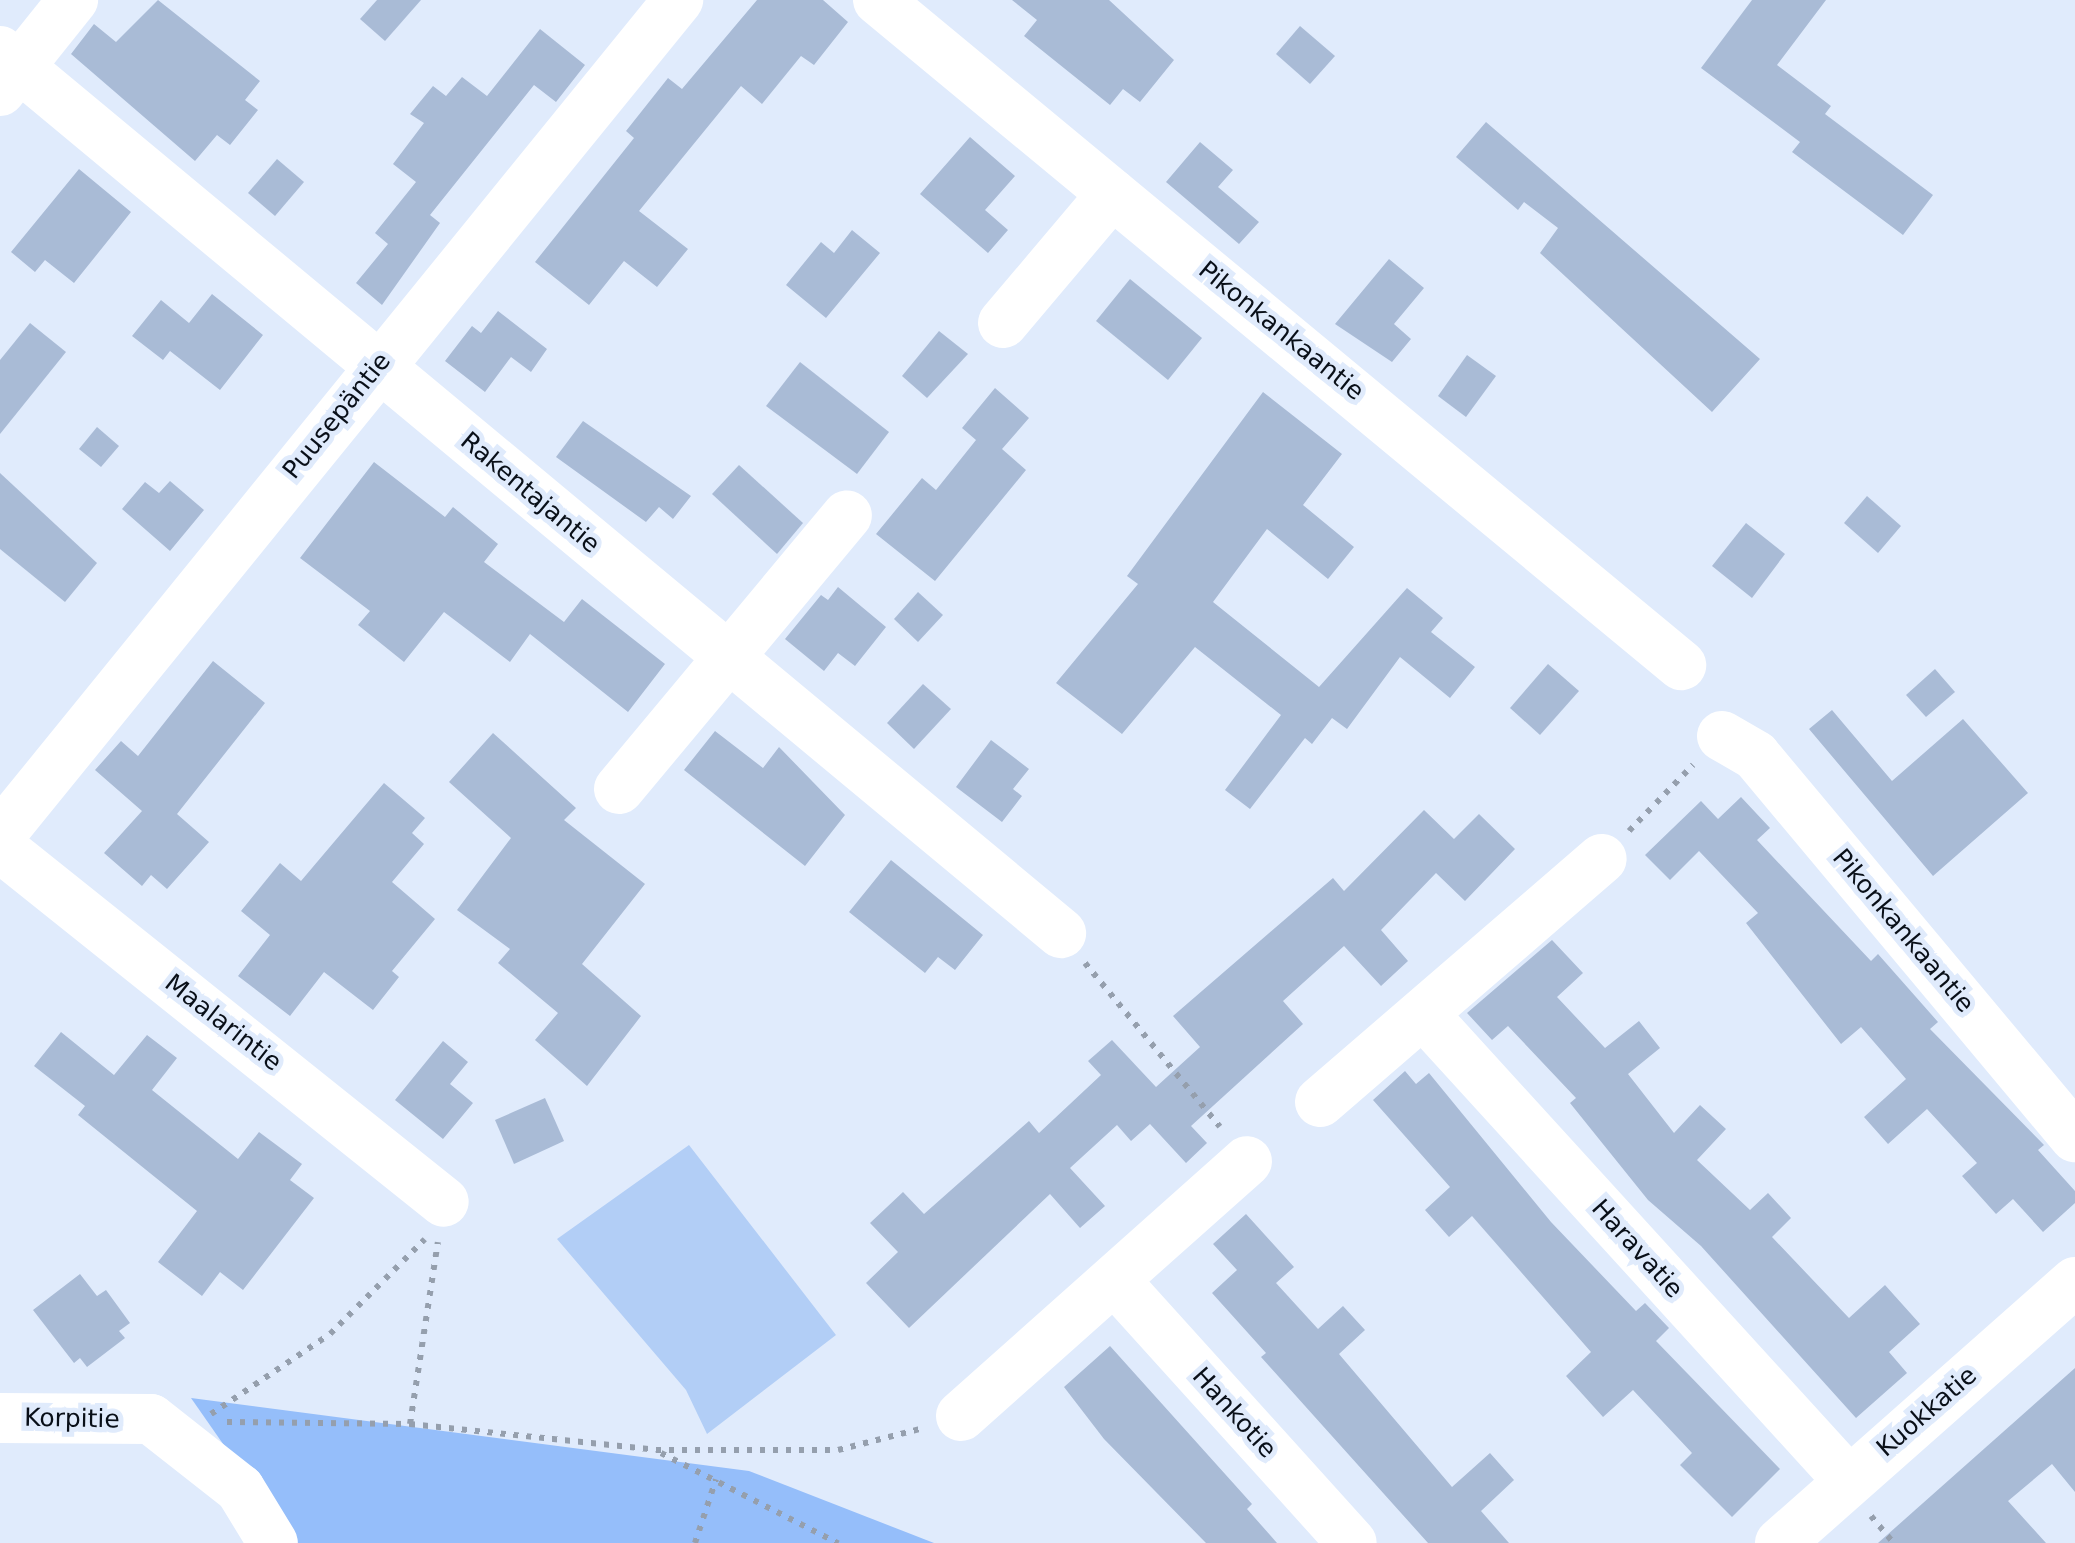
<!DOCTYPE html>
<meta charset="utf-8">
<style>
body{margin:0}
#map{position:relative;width:2075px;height:1543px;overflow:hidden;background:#e0ebfc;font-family:"DejaVu Sans",sans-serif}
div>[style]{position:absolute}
.green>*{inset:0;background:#b2cef6}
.forest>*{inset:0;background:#95befa}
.building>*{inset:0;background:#a9bbd6}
.path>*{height:6px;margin-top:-3px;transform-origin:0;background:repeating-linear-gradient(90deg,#959fad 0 5px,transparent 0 13px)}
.minor>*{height:50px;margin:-25px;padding:0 25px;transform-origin:25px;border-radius:25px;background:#fff}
span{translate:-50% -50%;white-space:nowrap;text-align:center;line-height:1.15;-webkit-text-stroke:10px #e0ebfc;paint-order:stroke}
.street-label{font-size:25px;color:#090f18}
</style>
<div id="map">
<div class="green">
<i style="clip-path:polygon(689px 1145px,836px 1335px,707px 1434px,686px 1390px,557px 1239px)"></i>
</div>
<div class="forest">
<i style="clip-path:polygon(191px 1398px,749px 1471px,934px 1543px,292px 1543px)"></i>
</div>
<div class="building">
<i style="clip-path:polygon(158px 0,260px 81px,245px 100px,258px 110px,230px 145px,217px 135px,195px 161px,71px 54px,94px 24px,116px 42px)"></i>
<i style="clip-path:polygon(377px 0,421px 0,385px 41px,360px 19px)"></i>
<i style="clip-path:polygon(757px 0,823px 0,848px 22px,814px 65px,801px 56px,762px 104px,741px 86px,639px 211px,688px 249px,657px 287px,624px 261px,589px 305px,535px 262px,634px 138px,626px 131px,668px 78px,682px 89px)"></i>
<i style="clip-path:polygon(1012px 0,1109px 0,1174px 60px,1140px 102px,1123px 89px,1110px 105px,1024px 36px,1037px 20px)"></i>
<i style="clip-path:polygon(1752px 0,1826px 0,1777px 65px,1831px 106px,1825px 114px,1933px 195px,1903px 235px,1792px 152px,1800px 142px,1701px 68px)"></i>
<i style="clip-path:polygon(1300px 26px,1335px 56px,1310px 84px,1276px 54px)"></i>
<i style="clip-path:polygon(540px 29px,585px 65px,556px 102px,534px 85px,430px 215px,440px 223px,382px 305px,356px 283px,388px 244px,375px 233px,416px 182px,393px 164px,424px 123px,410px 114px,433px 86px,446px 96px,462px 77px,487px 96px)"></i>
<i style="clip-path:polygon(1486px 122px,1760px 359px,1712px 412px,1540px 253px,1558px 228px,1524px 202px,1518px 210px,1456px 157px)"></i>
<i style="clip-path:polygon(970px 137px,1015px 176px,985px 210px,1008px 230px,988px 253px,920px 194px)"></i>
<i style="clip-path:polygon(1200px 142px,1233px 170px,1218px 187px,1259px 222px,1239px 244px,1166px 182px)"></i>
<i style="clip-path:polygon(277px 159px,304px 182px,275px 216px,248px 193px)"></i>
<i style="clip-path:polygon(79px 169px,131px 212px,74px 283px,45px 260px,35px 272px,11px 252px)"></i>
<i style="clip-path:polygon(852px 230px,880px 253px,826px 318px,786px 285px,821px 242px,834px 253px)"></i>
<i style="clip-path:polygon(1389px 259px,1424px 288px,1394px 324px,1411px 339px,1392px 362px,1335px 324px)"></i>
<i style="clip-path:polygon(1130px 279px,1202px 338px,1168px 380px,1096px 321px)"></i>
<i style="clip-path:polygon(212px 294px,263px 335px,220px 390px,170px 351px,163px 360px,132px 336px,161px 300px,189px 323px)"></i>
<i style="clip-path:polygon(498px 311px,547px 349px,531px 372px,511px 357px,485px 392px,445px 361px,472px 326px,481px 333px)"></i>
<i style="clip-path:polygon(30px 323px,66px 352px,0 434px,0 360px)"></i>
<i style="clip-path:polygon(939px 331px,968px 354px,927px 398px,902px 376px)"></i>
<i style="clip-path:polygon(1467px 355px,1496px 376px,1466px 417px,1438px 396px)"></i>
<i style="clip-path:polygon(800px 362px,889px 432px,857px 474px,766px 406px)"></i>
<i style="clip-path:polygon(995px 388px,1029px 418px,1002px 449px,1026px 470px,935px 581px,876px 534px,922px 478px,936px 490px,976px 440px,962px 428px)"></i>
<i style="clip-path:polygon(1263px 392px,1342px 454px,1303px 505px,1354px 547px,1328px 579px,1267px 529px,1213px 602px,1319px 687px,1407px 588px,1443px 618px,1431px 632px,1475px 667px,1450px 698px,1400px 657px,1347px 729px,1332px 718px,1312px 744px,1305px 738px,1250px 809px,1225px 790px,1281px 715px,1195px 647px,1122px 734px,1056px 683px,1138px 584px,1127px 576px)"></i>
<i style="clip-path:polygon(583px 421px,691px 496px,673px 519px,659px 507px,646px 522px,556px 457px)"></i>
<i style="clip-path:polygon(97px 427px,119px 446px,101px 467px,79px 449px)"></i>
<i style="clip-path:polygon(374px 462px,445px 517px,453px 507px,498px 544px,484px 562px,564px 622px,582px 599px,665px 664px,628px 712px,530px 634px,510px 662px,444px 612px,404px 662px,358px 625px,370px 611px,300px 558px)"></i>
<i style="clip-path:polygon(739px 465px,803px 523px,777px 554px,712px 494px)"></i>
<i style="clip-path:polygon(0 473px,97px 563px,65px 602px,0 549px)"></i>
<i style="clip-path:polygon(170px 481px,204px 510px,170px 551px,122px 509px,145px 482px,159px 493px)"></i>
<i style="clip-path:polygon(1867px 496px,1901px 526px,1878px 553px,1844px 523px)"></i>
<i style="clip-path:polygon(1746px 523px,1785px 554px,1752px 598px,1712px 566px)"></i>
<i style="clip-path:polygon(838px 587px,886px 627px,855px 666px,838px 653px,824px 671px,785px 639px,821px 595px,828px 600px)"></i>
<i style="clip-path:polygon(918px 592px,943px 615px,918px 642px,894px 619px)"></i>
<i style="clip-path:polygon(213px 661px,265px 703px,177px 814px,209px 842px,167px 889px,151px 875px,142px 886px,104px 853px,142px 811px,95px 770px,121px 741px,138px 756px)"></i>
<i style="clip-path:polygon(1548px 664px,1579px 691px,1540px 735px,1510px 708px)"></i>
<i style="clip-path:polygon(1935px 669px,1955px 692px,1926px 717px,1906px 695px)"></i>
<i style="clip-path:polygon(923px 684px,951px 709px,914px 749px,887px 723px)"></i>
<i style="clip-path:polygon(1832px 710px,1892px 781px,1963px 719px,2028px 793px,1933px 876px,1809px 729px)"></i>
<i style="clip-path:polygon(715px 731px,763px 768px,779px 747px,845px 815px,805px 866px,684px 770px)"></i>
<i style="clip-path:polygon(493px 733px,576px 808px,564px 820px,645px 884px,582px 964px,641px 1016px,587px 1086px,535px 1040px,558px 1013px,498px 963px,510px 949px,457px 910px,511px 838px,449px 782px)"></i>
<i style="clip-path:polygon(991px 740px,1029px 769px,1013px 789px,1022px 796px,1002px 822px,956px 787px)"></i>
<i style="clip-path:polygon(384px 783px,425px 818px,412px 833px,424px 844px,392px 882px,435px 919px,392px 971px,399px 977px,373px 1010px,324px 972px,290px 1016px,238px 976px,270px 935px,241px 911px,280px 863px,301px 881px)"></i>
<i style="clip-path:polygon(1741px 797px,1770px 828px,1757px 840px,1871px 961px,1878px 954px,1938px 1022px,1930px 1029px,2044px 1145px,2038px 1150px,2075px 1191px,2075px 1203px,2043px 1232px,2013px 1199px,1996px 1214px,1962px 1176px,1977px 1163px,1927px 1109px,1888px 1144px,1864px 1117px,1906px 1079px,1861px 1027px,1841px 1044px,1746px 923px,1758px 913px,1699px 851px,1670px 880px,1645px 855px,1701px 801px,1718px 819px)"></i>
<i style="clip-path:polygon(1424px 810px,1454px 839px,1479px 814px,1515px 849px,1465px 901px,1436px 873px,1381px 930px,1408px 961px,1381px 986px,1344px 946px,1283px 1001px,1303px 1024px,1191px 1126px,1207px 1143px,1186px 1163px,1150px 1124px,1131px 1141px,1117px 1125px,1070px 1168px,1105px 1206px,1080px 1228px,1050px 1194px,909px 1328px,866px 1283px,898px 1252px,870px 1223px,903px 1192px,924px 1214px,1029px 1121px,1039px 1133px,1101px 1075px,1088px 1061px,1112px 1040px,1156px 1087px,1200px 1047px,1173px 1016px,1333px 878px,1344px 891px)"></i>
<i style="clip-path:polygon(891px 860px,983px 935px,955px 970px,938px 957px,925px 973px,849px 912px)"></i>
<i style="clip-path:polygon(1552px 940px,1583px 973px,1557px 997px,1605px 1048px,1639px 1021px,1660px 1048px,1628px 1074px,1674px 1133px,1700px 1105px,1726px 1129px,1697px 1160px,1750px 1210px,1768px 1193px,1791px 1218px,1772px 1237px,1849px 1318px,1885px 1285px,1920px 1324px,1889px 1352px,1907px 1373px,1856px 1418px,1701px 1246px,1648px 1200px,1570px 1103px,1576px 1098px,1508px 1026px,1492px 1040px,1467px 1013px)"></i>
<i style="clip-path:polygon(61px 1032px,114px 1075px,147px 1035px,177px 1058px,152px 1090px,238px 1159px,259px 1132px,302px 1164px,290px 1180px,314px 1198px,243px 1290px,220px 1272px,202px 1296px,158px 1262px,197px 1211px,78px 1115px,85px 1106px,34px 1066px)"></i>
<i style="clip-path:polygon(443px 1041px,468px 1062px,450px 1084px,473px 1103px,443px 1139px,395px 1100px)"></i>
<i style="clip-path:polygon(1405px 1071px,1416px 1084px,1429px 1073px,1551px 1222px,1636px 1311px,1645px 1303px,1669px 1328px,1656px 1341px,1780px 1469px,1732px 1517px,1680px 1465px,1692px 1453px,1633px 1390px,1603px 1417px,1566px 1376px,1591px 1352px,1472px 1216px,1449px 1237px,1425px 1210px,1450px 1187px,1373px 1100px)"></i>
<i style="clip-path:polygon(545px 1098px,564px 1141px,514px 1164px,495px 1120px)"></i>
<i style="clip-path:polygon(1246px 1214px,1294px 1267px,1276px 1283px,1318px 1329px,1343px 1306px,1365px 1330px,1339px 1354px,1452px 1487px,1490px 1453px,1514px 1480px,1481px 1511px,1509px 1543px,1428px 1543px,1261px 1357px,1266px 1353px,1212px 1293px,1237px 1270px,1213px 1244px)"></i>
<i style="clip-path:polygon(80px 1274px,97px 1296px,106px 1290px,130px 1323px,119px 1331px,125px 1338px,87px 1367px,80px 1358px,74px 1363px,33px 1310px)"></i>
<i style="clip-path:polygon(1110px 1346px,1252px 1504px,1247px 1509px,1277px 1543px,1206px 1543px,1104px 1439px,1064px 1387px)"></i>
<i style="clip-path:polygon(2075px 1368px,2075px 1492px,2052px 1464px,2008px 1501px,2046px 1543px,1878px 1543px)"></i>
</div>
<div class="path">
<i style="left:1629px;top:831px;width:92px;rotate:-45.9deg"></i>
<i style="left:1085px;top:963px;width:212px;rotate:50.5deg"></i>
<i style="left:211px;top:1414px;width:143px;rotate:-33.9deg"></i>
<i style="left:330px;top:1334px;width:134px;rotate:-45deg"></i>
<i style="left:227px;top:1422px;width:183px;rotate:0.6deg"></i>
<i style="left:410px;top:1424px;width:247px;rotate:6deg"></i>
<i style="left:656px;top:1450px;width:182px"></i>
<i style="left:838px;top:1450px;width:85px;rotate:-14.4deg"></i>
<i style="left:410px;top:1424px;width:184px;rotate:-81.3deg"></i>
<i style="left:661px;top:1453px;width:199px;rotate:27deg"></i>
<i style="left:1871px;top:1516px;width:35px;rotate:50deg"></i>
<i style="left:695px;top:1543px;width:67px;rotate:-71.8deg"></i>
</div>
<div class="minor">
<i style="left:878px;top:0;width:1043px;rotate:39.63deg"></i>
<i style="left:0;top:51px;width:1380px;rotate:39.74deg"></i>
<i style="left:0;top:91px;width:117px;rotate:-51.3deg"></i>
<i style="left:1003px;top:323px;width:169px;rotate:-49.8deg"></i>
<i style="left:1722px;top:736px;width:39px;rotate:30deg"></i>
<i style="left:1756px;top:756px;width:497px;rotate:50.1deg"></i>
<i style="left:619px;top:789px;width:356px;rotate:-50.2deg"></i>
<i style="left:0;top:835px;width:1076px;rotate:-50.92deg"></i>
<i style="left:0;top:847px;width:568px;rotate:38.64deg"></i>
<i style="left:1425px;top:1016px;width:629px;rotate:47.64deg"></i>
<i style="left:1320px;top:1102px;width:372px;rotate:-40.8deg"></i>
<i style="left:1117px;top:1283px;width:350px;rotate:47.9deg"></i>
<i style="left:961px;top:1416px;width:383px;rotate:-41.7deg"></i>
<i style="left:0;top:1418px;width:151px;rotate:0.4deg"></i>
<i style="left:151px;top:1419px;width:113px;rotate:38.2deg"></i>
<i style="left:240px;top:1489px;width:63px;rotate:58.6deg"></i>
<i style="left:1780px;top:1543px;width:394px;rotate:-41.5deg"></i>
</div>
<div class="street-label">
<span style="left:1281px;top:331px;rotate:39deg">Pikonkankaantie</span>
<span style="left:337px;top:416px;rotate:-51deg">Puusepäntie</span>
<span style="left:530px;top:493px;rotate:40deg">Rakentajantie</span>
<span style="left:1903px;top:931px;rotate:50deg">Pikonkankaantie</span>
<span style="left:223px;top:1023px;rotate:38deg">Maalarintie</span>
<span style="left:1637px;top:1249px;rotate:48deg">Haravatie</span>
<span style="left:1927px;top:1412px;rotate:-41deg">Kuokkatie</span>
<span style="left:1234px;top:1413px;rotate:48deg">Hankotie</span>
<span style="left:72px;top:1419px;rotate:1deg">Korpitie</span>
</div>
</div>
